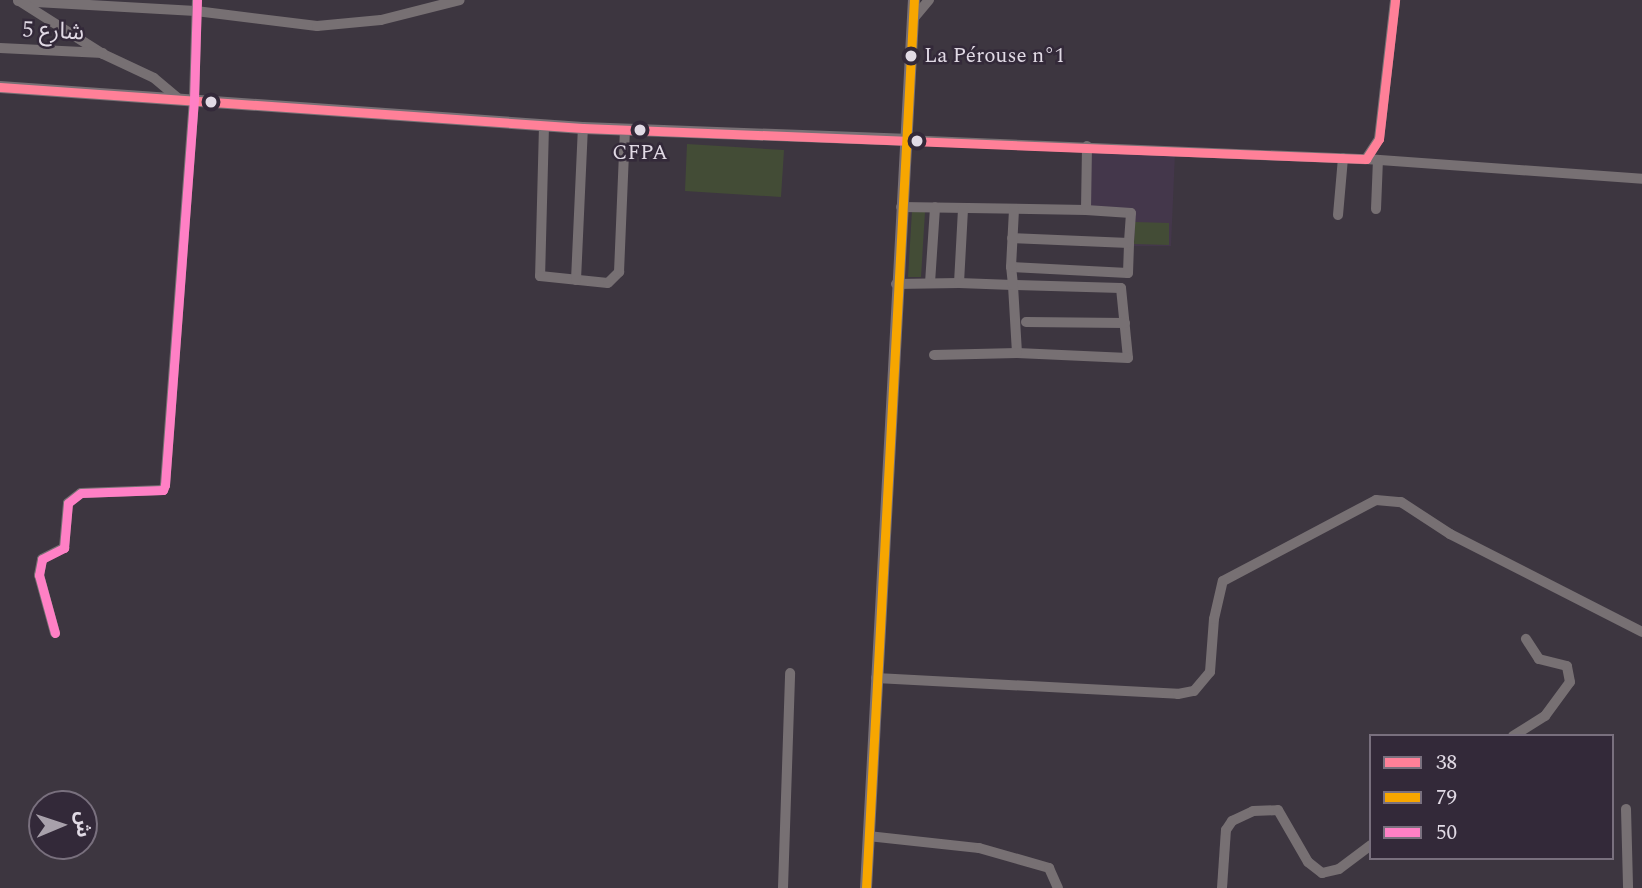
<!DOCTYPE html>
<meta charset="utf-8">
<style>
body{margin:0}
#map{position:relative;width:1642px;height:888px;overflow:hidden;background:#3d3640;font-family:Spectral,"Noto Sans Arabic",serif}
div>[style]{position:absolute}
.built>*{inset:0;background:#44374b}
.green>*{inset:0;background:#434c36}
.minor>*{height:10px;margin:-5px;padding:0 5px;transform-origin:5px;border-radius:5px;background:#777073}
.major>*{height:12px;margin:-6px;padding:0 6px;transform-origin:6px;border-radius:6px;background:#787075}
.bus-1>*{height:9px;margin:-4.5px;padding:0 4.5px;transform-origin:4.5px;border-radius:4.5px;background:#ff8098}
.bus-2>*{height:9px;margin:-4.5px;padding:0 4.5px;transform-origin:4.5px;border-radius:4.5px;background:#f7a600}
.bus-3>*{height:9px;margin:-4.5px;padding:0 4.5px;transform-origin:4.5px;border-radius:4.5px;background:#ff80c5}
.dots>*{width:19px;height:19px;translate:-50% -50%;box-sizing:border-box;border:4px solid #332939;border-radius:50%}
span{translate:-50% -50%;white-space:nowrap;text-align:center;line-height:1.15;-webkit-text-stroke:5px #332939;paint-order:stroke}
.bus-label{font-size:21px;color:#e1dae5}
.left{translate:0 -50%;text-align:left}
.street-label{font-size:23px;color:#e1dae5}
.legend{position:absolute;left:1369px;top:734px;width:245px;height:126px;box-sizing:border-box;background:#332939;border:2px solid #79707e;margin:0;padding:9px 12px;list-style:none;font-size:21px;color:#e1dae5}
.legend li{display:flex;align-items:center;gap:14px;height:35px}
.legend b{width:35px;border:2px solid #79707e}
.north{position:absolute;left:28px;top:790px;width:70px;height:70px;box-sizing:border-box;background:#332939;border:2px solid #79707e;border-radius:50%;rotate:88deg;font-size:19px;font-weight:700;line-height:28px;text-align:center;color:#e1dae5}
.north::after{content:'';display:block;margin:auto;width:24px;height:32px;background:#a8a1ab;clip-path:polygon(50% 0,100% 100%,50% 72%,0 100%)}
</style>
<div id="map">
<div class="built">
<i style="clip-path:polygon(1090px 150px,1175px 153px,1171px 246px,1132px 246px,1133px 211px,1086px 207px)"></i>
</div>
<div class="green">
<i style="clip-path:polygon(687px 144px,784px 150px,781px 197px,685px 191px)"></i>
<i style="clip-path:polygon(912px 211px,925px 212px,921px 277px,908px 277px)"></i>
<i style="clip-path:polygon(1135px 222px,1169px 223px,1169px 245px,1134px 244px)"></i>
</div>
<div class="minor">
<i style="left:18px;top:1px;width:178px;rotate:3.2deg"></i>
<i style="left:196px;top:11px;width:122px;rotate:7.1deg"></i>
<i style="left:317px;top:26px;width:64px;rotate:-5.4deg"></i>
<i style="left:381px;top:20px;width:81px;rotate:-14.2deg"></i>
<i style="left:21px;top:2px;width:97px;rotate:32.4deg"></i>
<i style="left:103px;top:54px;width:56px;rotate:25.2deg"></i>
<i style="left:154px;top:78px;width:33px;rotate:40deg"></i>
<i style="left:913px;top:19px;width:25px;rotate:-50deg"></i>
<i style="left:0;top:48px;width:103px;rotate:2.8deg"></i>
<i style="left:544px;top:126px;width:150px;rotate:91.5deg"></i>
<i style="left:540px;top:276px;width:68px;rotate:5.9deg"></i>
<i style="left:608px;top:283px;width:16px;rotate:-45deg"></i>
<i style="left:619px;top:272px;width:143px;rotate:-87.6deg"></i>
<i style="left:904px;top:140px;width:462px;rotate:2.4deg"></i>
<i style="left:1366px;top:159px;width:24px;rotate:-57deg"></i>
<i style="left:1379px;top:139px;width:140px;rotate:-83.4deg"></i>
<i style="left:1366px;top:159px;width:277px;rotate:4.1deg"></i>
<i style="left:901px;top:207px;width:185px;rotate:0.9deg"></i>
<i style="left:1086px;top:210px;width:64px;rotate:-89.1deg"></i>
<i style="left:1376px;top:209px;width:49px;rotate:-87.7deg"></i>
<i style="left:1086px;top:210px;width:45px;rotate:3.8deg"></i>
<i style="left:1131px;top:213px;width:30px;rotate:94deg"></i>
<i style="left:1338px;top:215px;width:57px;rotate:-85deg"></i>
<i style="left:1011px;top:267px;width:117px;rotate:2.9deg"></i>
<i style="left:1128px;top:273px;width:30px;rotate:-88deg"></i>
<i style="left:1129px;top:243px;width:117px;rotate:-177.6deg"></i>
<i style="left:576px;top:280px;width:152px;rotate:-87.4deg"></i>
<i style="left:930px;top:283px;width:76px;rotate:-86.2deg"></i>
<i style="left:959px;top:283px;width:75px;rotate:-86.9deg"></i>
<i style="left:896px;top:284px;width:63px;rotate:-0.9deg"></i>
<i style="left:959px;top:283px;width:54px;rotate:2.1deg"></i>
<i style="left:1013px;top:285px;width:108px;rotate:1.6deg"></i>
<i style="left:1121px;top:288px;width:70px;rotate:84.3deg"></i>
<i style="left:1128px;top:358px;width:111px;rotate:-177.4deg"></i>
<i style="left:1017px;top:353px;width:68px;rotate:-93.4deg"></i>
<i style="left:1013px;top:285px;width:18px;rotate:-96deg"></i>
<i style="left:1011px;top:267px;width:58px;rotate:-87deg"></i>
<i style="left:1026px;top:322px;width:99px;rotate:0.6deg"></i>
<i style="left:934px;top:355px;width:83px;rotate:-1.4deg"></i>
<i style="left:55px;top:633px;width:60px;rotate:-105.4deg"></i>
<i style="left:39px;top:575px;width:16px;rotate:-79deg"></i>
<i style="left:42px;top:559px;width:25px;rotate:-27deg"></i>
<i style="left:64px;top:548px;width:45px;rotate:-84.9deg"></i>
<i style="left:68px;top:503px;width:16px;rotate:-38deg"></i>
<i style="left:81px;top:493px;width:82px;rotate:-2.1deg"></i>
<i style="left:163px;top:490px;width:5px;rotate:-68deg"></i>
<i style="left:165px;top:485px;width:386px;rotate:-85.7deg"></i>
<i style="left:194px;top:100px;width:100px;rotate:-88.3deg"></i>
<i style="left:876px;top:678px;width:302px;rotate:3deg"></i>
<i style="left:1178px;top:694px;width:16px;rotate:-11deg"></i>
<i style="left:1194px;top:691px;width:25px;rotate:-50deg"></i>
<i style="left:1210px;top:672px;width:53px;rotate:-85.7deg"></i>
<i style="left:1214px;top:619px;width:39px;rotate:-77deg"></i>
<i style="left:1223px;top:581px;width:173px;rotate:-27.9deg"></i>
<i style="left:1376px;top:500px;width:25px;rotate:5deg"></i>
<i style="left:1401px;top:502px;width:59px;rotate:33.1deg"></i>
<i style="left:1450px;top:534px;width:216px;rotate:27deg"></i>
<i style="left:1513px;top:736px;width:38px;rotate:-32deg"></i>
<i style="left:1545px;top:716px;width:42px;rotate:-53.7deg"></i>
<i style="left:1570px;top:682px;width:16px;rotate:-101deg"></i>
<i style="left:1567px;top:666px;width:29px;rotate:-166deg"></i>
<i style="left:1539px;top:659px;width:24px;rotate:-123deg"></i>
<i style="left:1626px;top:809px;width:79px;rotate:88.5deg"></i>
<i style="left:868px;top:836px;width:112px;rotate:6.2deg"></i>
<i style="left:979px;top:848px;width:73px;rotate:15.9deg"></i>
<i style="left:1049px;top:868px;width:22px;rotate:66deg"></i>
<i style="left:783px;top:888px;width:215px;rotate:-88.1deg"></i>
<i style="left:1222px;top:888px;width:58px;rotate:-86.1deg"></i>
<i style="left:1226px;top:830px;width:11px;rotate:-56deg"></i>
<i style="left:1232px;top:821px;width:23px;rotate:-25deg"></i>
<i style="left:1253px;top:811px;width:25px;rotate:-2deg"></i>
<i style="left:1278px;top:810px;width:60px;rotate:60deg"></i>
<i style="left:1308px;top:862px;width:18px;rotate:38deg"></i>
<i style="left:1322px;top:873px;width:17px;rotate:-13deg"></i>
<i style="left:1339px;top:869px;width:40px;rotate:-37deg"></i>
</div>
<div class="major">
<i style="left:0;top:87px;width:584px;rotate:4.02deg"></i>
<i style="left:583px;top:128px;width:321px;rotate:2.1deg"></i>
<i style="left:866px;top:888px;width:889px;rotate:-86.91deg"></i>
</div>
<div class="bus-1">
<i style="left:0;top:87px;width:584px;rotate:4.02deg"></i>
<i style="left:583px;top:128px;width:784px;rotate:2.27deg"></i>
<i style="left:1366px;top:159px;width:24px;rotate:-57deg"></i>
<i style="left:1379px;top:139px;width:140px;rotate:-83.4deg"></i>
</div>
<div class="bus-2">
<i style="left:866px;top:888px;width:889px;rotate:-86.91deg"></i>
</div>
<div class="bus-3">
<i style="left:55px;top:633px;width:60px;rotate:-105.4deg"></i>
<i style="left:39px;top:575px;width:16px;rotate:-79deg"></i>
<i style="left:42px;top:559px;width:25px;rotate:-27deg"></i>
<i style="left:64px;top:548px;width:45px;rotate:-84.9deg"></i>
<i style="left:68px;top:503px;width:16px;rotate:-38deg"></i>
<i style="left:81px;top:493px;width:82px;rotate:-2.1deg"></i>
<i style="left:163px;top:490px;width:5px;rotate:-68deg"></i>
<i style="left:165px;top:485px;width:386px;rotate:-85.7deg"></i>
<i style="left:194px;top:100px;width:100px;rotate:-88.3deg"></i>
</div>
<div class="dots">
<i style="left:911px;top:56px;background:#e1dae5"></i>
<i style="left:211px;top:102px;background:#e1dae5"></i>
<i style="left:640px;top:130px;background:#e1dae5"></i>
<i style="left:917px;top:141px;background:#e1dae5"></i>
</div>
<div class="bus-label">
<span class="left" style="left:924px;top:56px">La Pérouse n°1</span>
<span style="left:640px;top:153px">CFPA</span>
</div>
<div class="street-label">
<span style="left:53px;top:32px;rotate:3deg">شارع 5</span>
</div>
<ul class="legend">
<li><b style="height:9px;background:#ff8098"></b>38</li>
<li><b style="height:9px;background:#f7a600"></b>79</li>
<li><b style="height:9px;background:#ff80c5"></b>50</li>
</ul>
<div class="north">ش</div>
</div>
